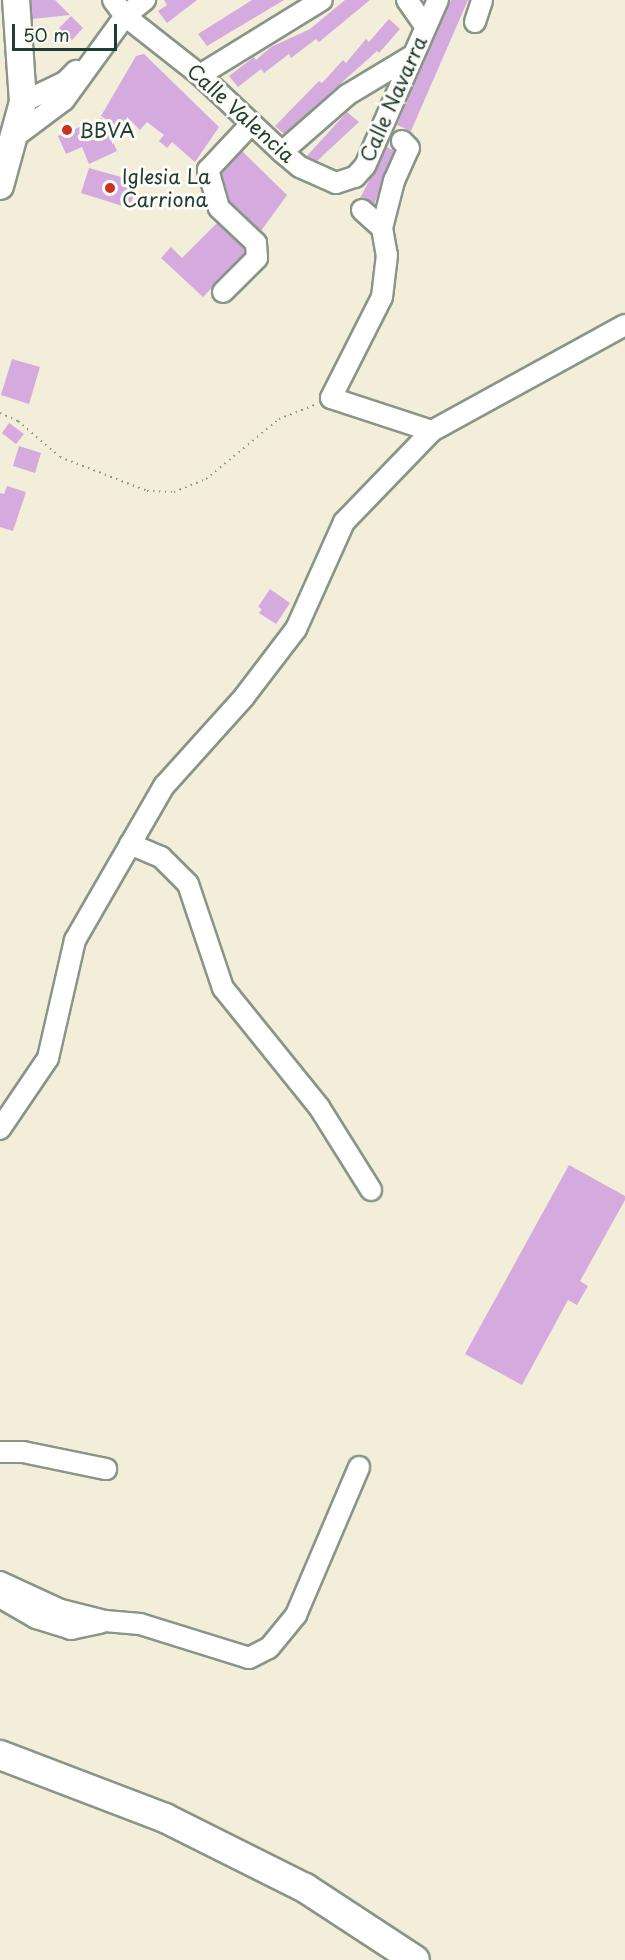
<!DOCTYPE html>
<style>
body{margin:0}
#map{position:relative;width:625px;height:1960px;overflow:hidden;background:#f3eeda;font-family:"Playpen Sans",sans-serif}
div>[style]{position:absolute}
.building>*{inset:0;background:#d4aadf}
.path>*{height:2px;margin-top:-1px;transform-origin:0;background:repeating-linear-gradient(90deg,#899687 0 1.5px,transparent 0 6px)}
.roads{filter:drop-shadow(2px 0 #899687) drop-shadow(-2px 0 #899687) drop-shadow(0 2px #899687) drop-shadow(0 -2px #899687)}
.minor>*{height:20px;margin:-10px;padding:0 10px;transform-origin:10px;border-radius:10px;background:#fff}
.major>*{height:26px;margin:-13px;padding:0 13px;transform-origin:13px;border-radius:13px;background:#fff}
.highway>*{height:28px;margin:-14px;padding:0 14px;transform-origin:14px;border-radius:14px;background:#fff}
.dots>*{width:16px;height:16px;translate:-50% -50%;box-sizing:border-box;border:3px solid #fdfcf7;border-radius:50%}
span{translate:-50% -50%;white-space:nowrap;text-align:center;line-height:1.15;-webkit-text-stroke:6px #fdfcf7;paint-order:stroke}
.street-label{font-size:20px;color:#1f3d34}
.poi-label{font-size:20px;color:#1f3d34}
.left{translate:0 -50%;text-align:left}
.scale{position:absolute;left:12px;top:24px;width:105px;height:27px;box-sizing:border-box;border:3px solid #1f3d34;border-top:0;padding-left:8px;font-size:18px;line-height:21px;white-space:nowrap;color:#1f3d34;-webkit-text-stroke:4px #fdfcf7;paint-order:stroke}
</style>
<div id="map">
<div class="building">
<i style="clip-path:polygon(31px 0,55px 0,70px 15px,32px 19px)"></i>
<i style="clip-path:polygon(164px 0,197px 0,167px 23px,158px 11px,167px 5px)"></i>
<i style="clip-path:polygon(252px 0,284px 0,207px 46px,198px 34px)"></i>
<i style="clip-path:polygon(345px 0,370px 0,319px 42px,316px 39px,291px 58px,289px 54px,264px 73px,261px 69px,238px 87px,229px 76px,254px 57px,256px 60px,271px 47px,310px 29px)"></i>
<i style="clip-path:polygon(451px 0,468px 0,411px 131px,397px 125px)"></i>
<i style="clip-path:polygon(71px 16px,83px 28px,72px 40px,59px 28px)"></i>
<i style="clip-path:polygon(389px 19px,400px 29px,379px 53px,377px 51px,284px 134px,275px 126px,319px 81px,322px 83px,343px 60px,346px 63px,366px 39px,369px 42px)"></i>
<i style="clip-path:polygon(144px 54px,219px 127px,195px 162px,172px 142px,167px 148px,159px 141px,164px 135px,147px 122px,140px 130px,131px 121px,124px 131px,101px 116px,136px 56px)"></i>
<i style="clip-path:polygon(347px 112px,359px 122px,317px 161px,306px 157px)"></i>
<i style="clip-path:polygon(102px 118px,117px 151px,89px 164px,82px 147px,66px 154px,58px 136px)"></i>
<i style="clip-path:polygon(387px 147px,394px 151px,374px 205px,360px 198px)"></i>
<i style="clip-path:polygon(242px 151px,287px 195px,261px 231px,230px 202px,221px 173px)"></i>
<i style="clip-path:polygon(89px 168px,139px 182px,129px 208px,81px 193px)"></i>
<i style="clip-path:polygon(217px 223px,244px 248px,245px 253px,203px 297px,161px 258px,171px 247px,182px 258px)"></i>
<i style="clip-path:polygon(12px 359px,40px 367px,29px 404px,1px 395px)"></i>
<i style="clip-path:polygon(9px 423px,24px 434px,16px 444px,2px 433px)"></i>
<i style="clip-path:polygon(19px 446px,41px 453px,35px 473px,13px 466px)"></i>
<i style="clip-path:polygon(7px 486px,26px 492px,13px 531px,0 527px,0 493px,4px 494px)"></i>
<i style="clip-path:polygon(270px 589px,290px 603px,276px 624px,259px 613px,262px 609px,258px 607px)"></i>
<i style="clip-path:polygon(569px 1165px,625px 1196px,625px 1200px,580px 1281px,588px 1286px,577px 1305px,568px 1300px,522px 1385px,465px 1354px)"></i>
</div>
<div class="path">
<i style="left:0;top:413px;width:20px;rotate:24deg"></i>
<i style="left:18px;top:421px;width:55px;rotate:40.6deg"></i>
<i style="left:60px;top:457px;width:93px;rotate:21.3deg"></i>
<i style="left:147px;top:491px;width:27px;rotate:2deg"></i>
<i style="left:174px;top:492px;width:35px;rotate:-22deg"></i>
<i style="left:206px;top:479px;width:94px;rotate:-39.4deg"></i>
<i style="left:279px;top:419px;width:41px;rotate:-21.5deg"></i>
</div>
<div class="roads">
<div class="minor">
<i style="left:113px;top:0;width:20px;rotate:53deg"></i>
<i style="left:125px;top:16px;width:95px;rotate:38.2deg"></i>
<i style="left:200px;top:75px;width:112px;rotate:43.2deg"></i>
<i style="left:282px;top:152px;width:23px;rotate:40deg"></i>
<i style="left:300px;top:167px;width:39px;rotate:24deg"></i>
<i style="left:336px;top:183px;width:20px;rotate:-18deg"></i>
<i style="left:355px;top:177px;width:15px;rotate:-48deg"></i>
<i style="left:365px;top:166px;width:181px;rotate:-66.3deg"></i>
<i style="left:407px;top:0;width:32px;rotate:55deg"></i>
<i style="left:475px;top:22px;width:23px;rotate:-72deg"></i>
<i style="left:200px;top:75px;width:143px;rotate:-31.6deg"></i>
<i style="left:23px;top:102px;width:47px;rotate:-25.5deg"></i>
<i style="left:65px;top:82px;width:16px;rotate:-45deg"></i>
<i style="left:16px;top:136px;width:60px;rotate:-36.9deg"></i>
<i style="left:64px;top:100px;width:104px;rotate:-54deg"></i>
<i style="left:125px;top:16px;width:26px;rotate:-39deg"></i>
<i style="left:282px;top:152px;width:86px;rotate:-41.2deg"></i>
<i style="left:347px;top:95px;width:76px;rotate:-31deg"></i>
<i style="left:362px;top:210px;width:27px;rotate:42deg"></i>
<i style="left:382px;top:228px;width:27px;rotate:80deg"></i>
<i style="left:387px;top:255px;width:42px;rotate:96.8deg"></i>
<i style="left:382px;top:297px;width:113px;rotate:116.8deg"></i>
<i style="left:331px;top:398px;width:106px;rotate:18.1deg"></i>
<i style="left:382px;top:228px;width:49px;rotate:-75.7deg"></i>
<i style="left:394px;top:181px;width:36px;rotate:-66deg"></i>
<i style="left:409px;top:148px;width:10px;rotate:-135deg"></i>
<i style="left:223px;top:292px;width:48px;rotate:-45deg"></i>
<i style="left:257px;top:258px;width:15px;rotate:-94deg"></i>
<i style="left:256px;top:243px;width:51px;rotate:-136.6deg"></i>
<i style="left:219px;top:208px;width:40px;rotate:-106deg"></i>
<i style="left:208px;top:170px;width:63px;rotate:-46.9deg"></i>
<i style="left:130px;top:844px;width:34px;rotate:23deg"></i>
<i style="left:161px;top:857px;width:38px;rotate:45deg"></i>
<i style="left:188px;top:884px;width:110px;rotate:71.4deg"></i>
<i style="left:223px;top:988px;width:153px;rotate:51.1deg"></i>
<i style="left:319px;top:1107px;width:98px;rotate:57.9deg"></i>
<i style="left:0;top:1129px;width:86px;rotate:-55.9deg"></i>
<i style="left:48px;top:1058px;width:121px;rotate:-77.1deg"></i>
<i style="left:75px;top:940px;width:178px;rotate:-60deg"></i>
<i style="left:164px;top:786px;width:120px;rotate:-48deg"></i>
<i style="left:244px;top:697px;width:86px;rotate:-52.6deg"></i>
<i style="left:296px;top:629px;width:117px;rotate:-65.8deg"></i>
<i style="left:344px;top:522px;width:127px;rotate:-46deg"></i>
<i style="left:432px;top:431px;width:220px;rotate:-28.8deg"></i>
<i style="left:0;top:1452px;width:23px"></i>
<i style="left:23px;top:1452px;width:85px;rotate:11.6deg"></i>
<i style="left:0;top:1582px;width:67px;rotate:24.7deg"></i>
<i style="left:61px;top:1610px;width:45px;rotate:14deg"></i>
<i style="left:105px;top:1621px;width:35px;rotate:5deg"></i>
<i style="left:140px;top:1624px;width:114px;rotate:17.3deg"></i>
<i style="left:249px;top:1658px;width:22px;rotate:-27deg"></i>
<i style="left:269px;top:1648px;width:43px;rotate:-50.7deg"></i>
<i style="left:296px;top:1615px;width:161px;rotate:-66.9deg"></i>
<i style="left:0;top:1597px;width:42px;rotate:30.3deg"></i>
<i style="left:36px;top:1618px;width:37px;rotate:17deg"></i>
<i style="left:71px;top:1629px;width:30px;rotate:-12deg"></i>
</div>
<div class="major">
<i style="left:0;top:186px;width:87px;rotate:-74.7deg"></i>
<i style="left:23px;top:102px;width:102px;rotate:-93.9deg"></i>
</div>
<div class="highway">
<i style="left:0;top:1755px;width:177px;rotate:20.9deg"></i>
<i style="left:165px;top:1818px;width:157px;rotate:26.6deg"></i>
<i style="left:305px;top:1888px;width:131px;rotate:33.2deg"></i>
</div>
</div>
<div class="dots">
<i style="left:67px;top:130px;background:#c8321e"></i>
<i style="left:110px;top:188px;background:#c8321e"></i>
</div>
<div class="street-label">
<span style="left:393px;top:99px;rotate:-66deg">Calle Navarra</span>
<span style="left:241px;top:113px;rotate:42deg">Calle Valencia</span>
</div>
<div class="poi-label">
<span class="left" style="left:79px;top:130px">BBVA</span>
<span class="left" style="left:122px;top:188px">Iglesia La<br>Carriona</span>
</div>
<div class="scale">50 m</div>
</div>
